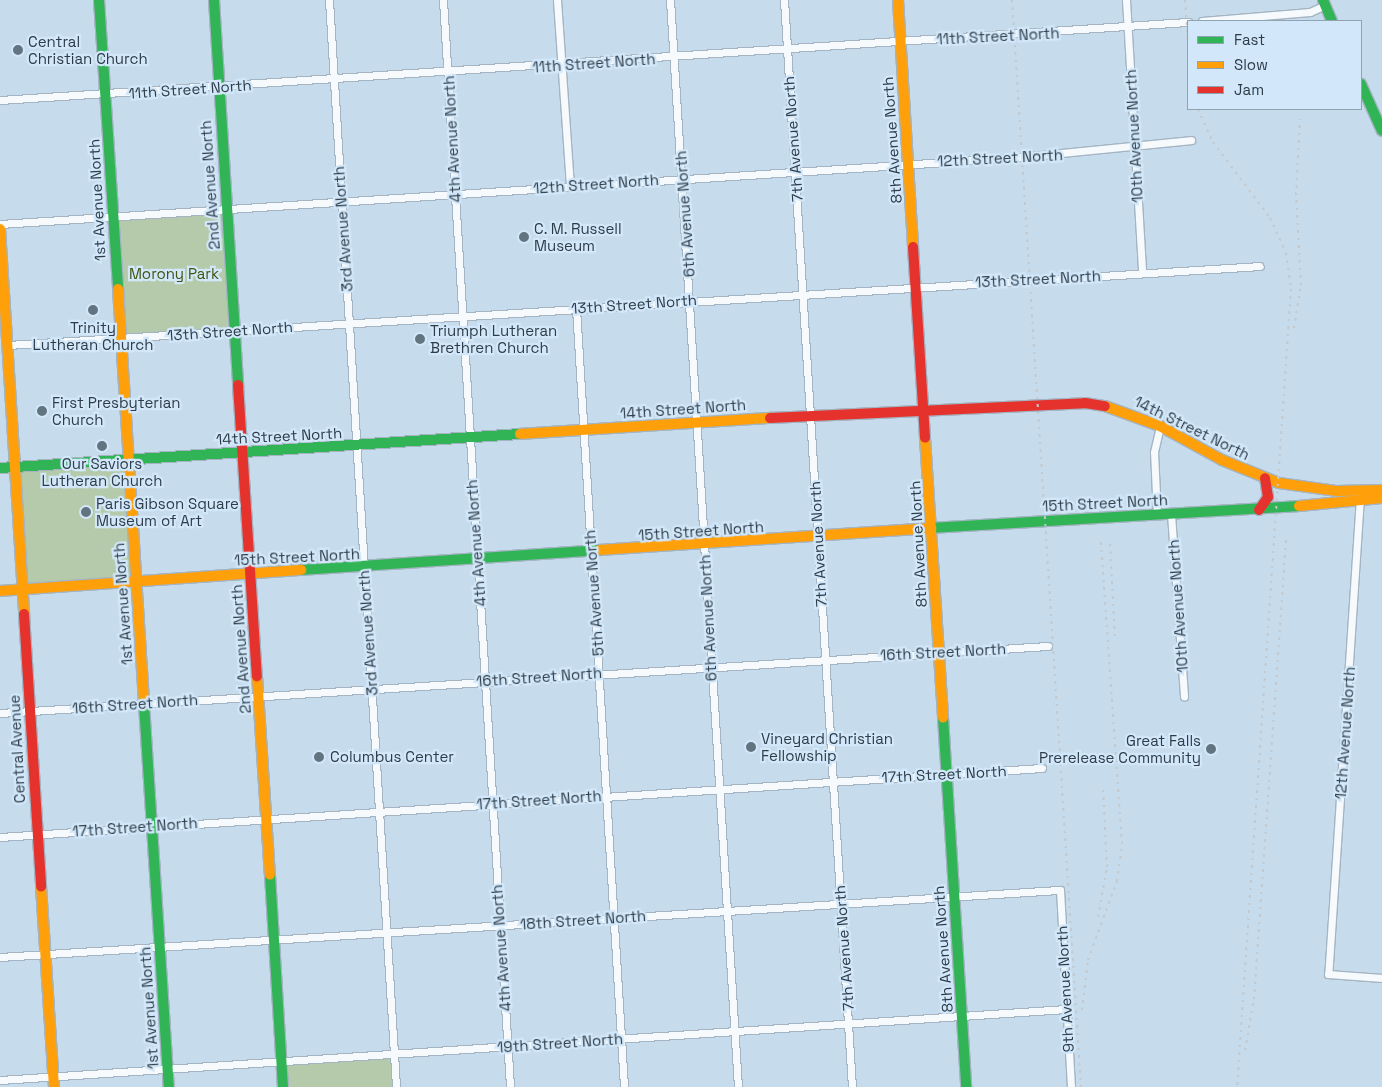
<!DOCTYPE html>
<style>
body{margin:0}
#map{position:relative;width:1382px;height:1087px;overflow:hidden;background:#c6dbec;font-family:"Space Grotesk",sans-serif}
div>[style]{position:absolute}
.green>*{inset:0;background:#b4caab}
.roads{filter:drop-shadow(1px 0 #a4b4c2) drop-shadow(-1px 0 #a4b4c2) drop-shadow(0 1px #a4b4c2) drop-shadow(0 -1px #a4b4c2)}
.street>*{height:7px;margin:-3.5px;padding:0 3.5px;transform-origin:3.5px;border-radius:3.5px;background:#f6fafc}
.fast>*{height:10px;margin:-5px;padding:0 5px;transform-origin:5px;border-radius:5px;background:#30b455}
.slow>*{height:10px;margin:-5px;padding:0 5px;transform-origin:5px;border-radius:5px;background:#ff9f0a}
.jam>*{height:10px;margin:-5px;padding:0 5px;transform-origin:5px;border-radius:5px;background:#e5322d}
.rail>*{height:2px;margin-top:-1px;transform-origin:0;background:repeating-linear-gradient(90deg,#c3c9cd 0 2.5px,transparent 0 7.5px)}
.dots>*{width:14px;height:14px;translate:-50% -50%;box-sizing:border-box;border:2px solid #d2e8fa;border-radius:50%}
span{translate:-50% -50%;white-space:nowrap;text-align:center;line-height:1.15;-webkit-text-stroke:4.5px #d2e8fa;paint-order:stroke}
.street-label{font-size:15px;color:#2d3c48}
.poi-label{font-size:15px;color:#2d3c48}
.left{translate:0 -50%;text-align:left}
.right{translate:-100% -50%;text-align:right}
.park-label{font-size:15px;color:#42540f}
.legend{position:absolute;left:1187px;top:20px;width:175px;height:90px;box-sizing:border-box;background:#d2e8fa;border:1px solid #90a3b3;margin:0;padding:6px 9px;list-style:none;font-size:15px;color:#2d3c48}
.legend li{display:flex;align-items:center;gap:10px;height:25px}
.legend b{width:25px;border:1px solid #90a3b3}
</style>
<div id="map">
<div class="green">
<i style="clip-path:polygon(227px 209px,235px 331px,120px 338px,114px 216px)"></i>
<i style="clip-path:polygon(128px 460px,137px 582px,21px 590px,14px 467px)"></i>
<i style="clip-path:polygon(394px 1054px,396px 1087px,283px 1087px,282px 1061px)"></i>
</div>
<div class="roads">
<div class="street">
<i style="left:329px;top:0;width:1089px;rotate:86.47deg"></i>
<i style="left:443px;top:0;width:1089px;rotate:86.47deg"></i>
<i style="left:557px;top:0;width:185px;rotate:86deg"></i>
<i style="left:670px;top:0;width:1089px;rotate:86.42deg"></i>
<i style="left:784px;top:0;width:1089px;rotate:86.42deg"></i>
<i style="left:1126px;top:0;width:273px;rotate:86.6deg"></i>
<i style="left:1202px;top:21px;width:108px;rotate:-4.8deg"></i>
<i style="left:1310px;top:12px;width:17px;rotate:-25deg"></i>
<i style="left:0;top:100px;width:1191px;rotate:-3.76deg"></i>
<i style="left:0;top:224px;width:1024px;rotate:-3.75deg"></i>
<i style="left:1022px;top:157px;width:170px;rotate:-5.7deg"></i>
<i style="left:576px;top:308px;width:780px;rotate:86.47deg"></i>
<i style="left:8px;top:345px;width:1254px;rotate:-3.61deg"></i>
<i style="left:1360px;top:497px;width:478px;rotate:93.8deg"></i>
<i style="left:1328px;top:974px;width:54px;rotate:4.2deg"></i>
<i style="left:1171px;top:514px;width:183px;rotate:85.9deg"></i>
<i style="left:1157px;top:515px;width:63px;rotate:-92.7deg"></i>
<i style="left:1154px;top:452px;width:27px;rotate:-77deg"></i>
<i style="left:0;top:713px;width:1050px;rotate:-3.66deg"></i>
<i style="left:0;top:837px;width:1044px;rotate:-3.79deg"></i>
<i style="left:0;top:957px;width:1062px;rotate:-3.62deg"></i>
<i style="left:1060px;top:890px;width:197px;rotate:86.8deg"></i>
<i style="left:0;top:1080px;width:1068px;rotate:-3.81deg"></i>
</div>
<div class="fast">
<i style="left:99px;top:0;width:290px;rotate:86.2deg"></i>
<i style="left:214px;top:0;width:386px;rotate:86.4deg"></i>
<i style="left:1323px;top:0;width:23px;rotate:67deg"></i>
<i style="left:1361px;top:84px;width:51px;rotate:65.9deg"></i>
<i style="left:0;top:468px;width:521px;rotate:-3.74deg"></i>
<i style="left:931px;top:528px;width:369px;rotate:-3.4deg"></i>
<i style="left:301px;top:570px;width:300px;rotate:-3.8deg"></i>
<i style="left:144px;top:704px;width:384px;rotate:86.3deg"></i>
<i style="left:943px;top:717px;width:371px;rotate:86.4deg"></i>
<i style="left:270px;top:875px;width:212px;rotate:86.5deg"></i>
</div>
<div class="slow">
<i style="left:898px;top:0;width:247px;rotate:86.5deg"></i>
<i style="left:0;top:229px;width:386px;rotate:86.4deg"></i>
<i style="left:118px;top:289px;width:416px;rotate:86.4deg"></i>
<i style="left:1105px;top:406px;width:59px;rotate:20deg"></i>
<i style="left:1160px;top:426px;width:71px;rotate:28.7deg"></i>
<i style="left:1222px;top:460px;width:61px;rotate:22deg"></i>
<i style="left:1279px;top:483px;width:59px;rotate:7.9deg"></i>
<i style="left:1337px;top:491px;width:45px;rotate:-1.3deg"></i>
<i style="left:520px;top:434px;width:251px;rotate:-3.7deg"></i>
<i style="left:925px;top:438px;width:280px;rotate:86.3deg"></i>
<i style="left:1299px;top:506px;width:83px;rotate:-5.5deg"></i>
<i style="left:600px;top:550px;width:332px;rotate:-3.8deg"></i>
<i style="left:0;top:591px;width:302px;rotate:-4deg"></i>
<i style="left:257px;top:676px;width:199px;rotate:86.3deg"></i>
<i style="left:41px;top:886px;width:201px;rotate:86.3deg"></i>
</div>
<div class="jam">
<i style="left:913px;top:247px;width:191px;rotate:86.4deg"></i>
<i style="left:238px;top:385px;width:292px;rotate:86.3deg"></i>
<i style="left:770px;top:418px;width:315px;rotate:-2.7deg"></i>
<i style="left:1085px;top:403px;width:20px;rotate:9deg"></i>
<i style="left:1259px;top:510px;width:16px;rotate:-55deg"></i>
<i style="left:1268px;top:497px;width:19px;rotate:-99deg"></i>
<i style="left:24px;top:614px;width:273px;rotate:86.4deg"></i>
</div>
</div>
<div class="rail">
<i style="left:1012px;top:0;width:1089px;rotate:86.37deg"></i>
<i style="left:1185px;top:0;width:44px;rotate:86.1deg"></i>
<i style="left:1198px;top:109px;width:36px;rotate:66deg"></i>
<i style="left:1213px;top:142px;width:95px;rotate:53.1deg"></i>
<i style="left:1270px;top:218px;width:38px;rotate:65deg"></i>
<i style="left:1286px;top:253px;width:36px;rotate:82deg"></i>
<i style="left:1291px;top:289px;width:800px;rotate:93.87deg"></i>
<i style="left:1294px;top:328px;width:44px;rotate:-80.8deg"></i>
<i style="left:1301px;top:285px;width:90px;rotate:-93.2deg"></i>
<i style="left:1296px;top:195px;width:76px;rotate:-87deg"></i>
<i style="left:1110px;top:544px;width:97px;rotate:87deg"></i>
<i style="left:1098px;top:917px;width:51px;rotate:-79.8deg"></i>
<i style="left:1107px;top:867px;width:79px;rotate:-92.9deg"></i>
<i style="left:1082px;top:1010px;width:50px;rotate:-83.2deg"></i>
<i style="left:1088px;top:960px;width:84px;rotate:-69.8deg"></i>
<i style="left:1117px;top:881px;width:37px;rotate:-82deg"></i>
<i style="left:1122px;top:844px;width:303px;rotate:-94deg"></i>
<i style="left:1245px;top:1050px;width:52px;rotate:-80deg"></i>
<i style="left:1254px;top:999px;width:464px;rotate:-86deg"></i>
</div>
<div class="dots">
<i style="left:18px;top:50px;background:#637481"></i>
<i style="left:524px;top:237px;background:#637481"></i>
<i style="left:93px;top:310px;background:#637481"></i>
<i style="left:420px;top:339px;background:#637481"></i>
<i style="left:42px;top:411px;background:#637481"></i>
<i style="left:102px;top:446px;background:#637481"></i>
<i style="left:86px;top:512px;background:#637481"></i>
<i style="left:751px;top:747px;background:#637481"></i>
<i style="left:1211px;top:749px;background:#637481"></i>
<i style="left:319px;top:757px;background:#637481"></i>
</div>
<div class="street-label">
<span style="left:998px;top:36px;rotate:-3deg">11th Street North</span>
<span style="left:594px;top:63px;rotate:-4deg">11th Street North</span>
<span style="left:190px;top:89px;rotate:-4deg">11th Street North</span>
<span style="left:1134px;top:136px;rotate:-93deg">10th Avenue North</span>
<span style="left:452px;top:139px;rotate:-93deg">4th Avenue North</span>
<span style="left:793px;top:139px;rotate:-94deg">7th Avenue North</span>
<span style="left:892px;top:140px;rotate:-94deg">8th Avenue North</span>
<span style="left:1000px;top:158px;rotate:-3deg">12th Street North</span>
<span style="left:596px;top:184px;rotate:-4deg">12th Street North</span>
<span style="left:210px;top:185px;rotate:-94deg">2nd Avenue North</span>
<span style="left:97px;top:200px;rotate:-93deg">1st Avenue North</span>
<span style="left:685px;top:214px;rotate:-94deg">6th Avenue North</span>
<span style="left:343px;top:229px;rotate:-94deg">3rd Avenue North</span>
<span style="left:1038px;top:279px;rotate:-3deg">13th Street North</span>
<span style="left:634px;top:304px;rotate:-4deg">13th Street North</span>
<span style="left:230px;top:331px;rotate:-4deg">13th Street North</span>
<span style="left:683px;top:409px;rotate:-4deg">14th Street North</span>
<span style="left:1192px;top:428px;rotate:26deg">14th Street North</span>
<span style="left:279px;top:436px;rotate:-3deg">14th Street North</span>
<span style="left:1105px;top:503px;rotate:-3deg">15th Street North</span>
<span style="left:701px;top:531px;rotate:-4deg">15th Street North</span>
<span style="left:476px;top:543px;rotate:-94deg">4th Avenue North</span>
<span style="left:818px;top:544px;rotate:-93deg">7th Avenue North</span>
<span style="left:918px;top:544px;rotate:-93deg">8th Avenue North</span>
<span style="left:297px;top:557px;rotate:-3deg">15th Street North</span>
<span style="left:594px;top:593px;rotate:-94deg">5th Avenue North</span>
<span style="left:123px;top:604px;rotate:-94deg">1st Avenue North</span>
<span style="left:1178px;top:606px;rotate:-94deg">10th Avenue North</span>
<span style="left:708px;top:618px;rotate:-93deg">6th Avenue North</span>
<span style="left:368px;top:633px;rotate:-94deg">3rd Avenue North</span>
<span style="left:241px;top:649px;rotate:-94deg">2nd Avenue North</span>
<span style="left:943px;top:652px;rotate:-3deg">16th Street North</span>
<span style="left:539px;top:677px;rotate:-4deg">16th Street North</span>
<span style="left:135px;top:704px;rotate:-4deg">16th Street North</span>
<span style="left:1345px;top:733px;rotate:-86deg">12th Avenue North</span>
<span style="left:17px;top:749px;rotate:-93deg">Central Avenue</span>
<span style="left:944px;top:774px;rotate:-3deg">17th Street North</span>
<span style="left:539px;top:800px;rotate:-4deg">17th Street North</span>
<span style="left:135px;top:827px;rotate:-4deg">17th Street North</span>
<span style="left:583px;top:920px;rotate:-4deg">18th Street North</span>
<span style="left:501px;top:948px;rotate:-94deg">4th Avenue North</span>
<span style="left:844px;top:948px;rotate:-94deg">7th Avenue North</span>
<span style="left:943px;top:949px;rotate:-94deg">8th Avenue North</span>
<span style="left:1065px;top:989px;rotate:-93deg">9th Avenue North</span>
<span style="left:149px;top:1008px;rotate:-94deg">1st Avenue North</span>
<span style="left:560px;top:1043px;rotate:-4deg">19th Street North</span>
</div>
<div class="poi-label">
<span class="left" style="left:28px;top:50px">Central<br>Christian Church</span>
<span class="left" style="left:534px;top:237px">C. M. Russell<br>Museum</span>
<span style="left:93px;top:336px">Trinity<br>Lutheran Church</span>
<span class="left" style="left:430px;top:339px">Triumph Lutheran<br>Brethren Church</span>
<span class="left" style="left:52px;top:411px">First Presbyterian<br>Church</span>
<span style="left:102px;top:472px">Our Saviors<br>Lutheran Church</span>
<span class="left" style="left:96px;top:512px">Paris Gibson Square<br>Museum of Art</span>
<span class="left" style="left:761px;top:747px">Vineyard Christian<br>Fellowship</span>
<span class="right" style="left:1201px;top:749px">Great Falls<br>Prerelease Community</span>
<span class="left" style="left:330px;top:757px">Columbus Center</span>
</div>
<div class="park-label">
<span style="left:174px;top:274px">Morony Park</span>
</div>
<ul class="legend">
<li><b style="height:6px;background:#30b455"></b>Fast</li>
<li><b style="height:6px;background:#ff9f0a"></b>Slow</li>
<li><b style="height:6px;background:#e5322d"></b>Jam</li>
</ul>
</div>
